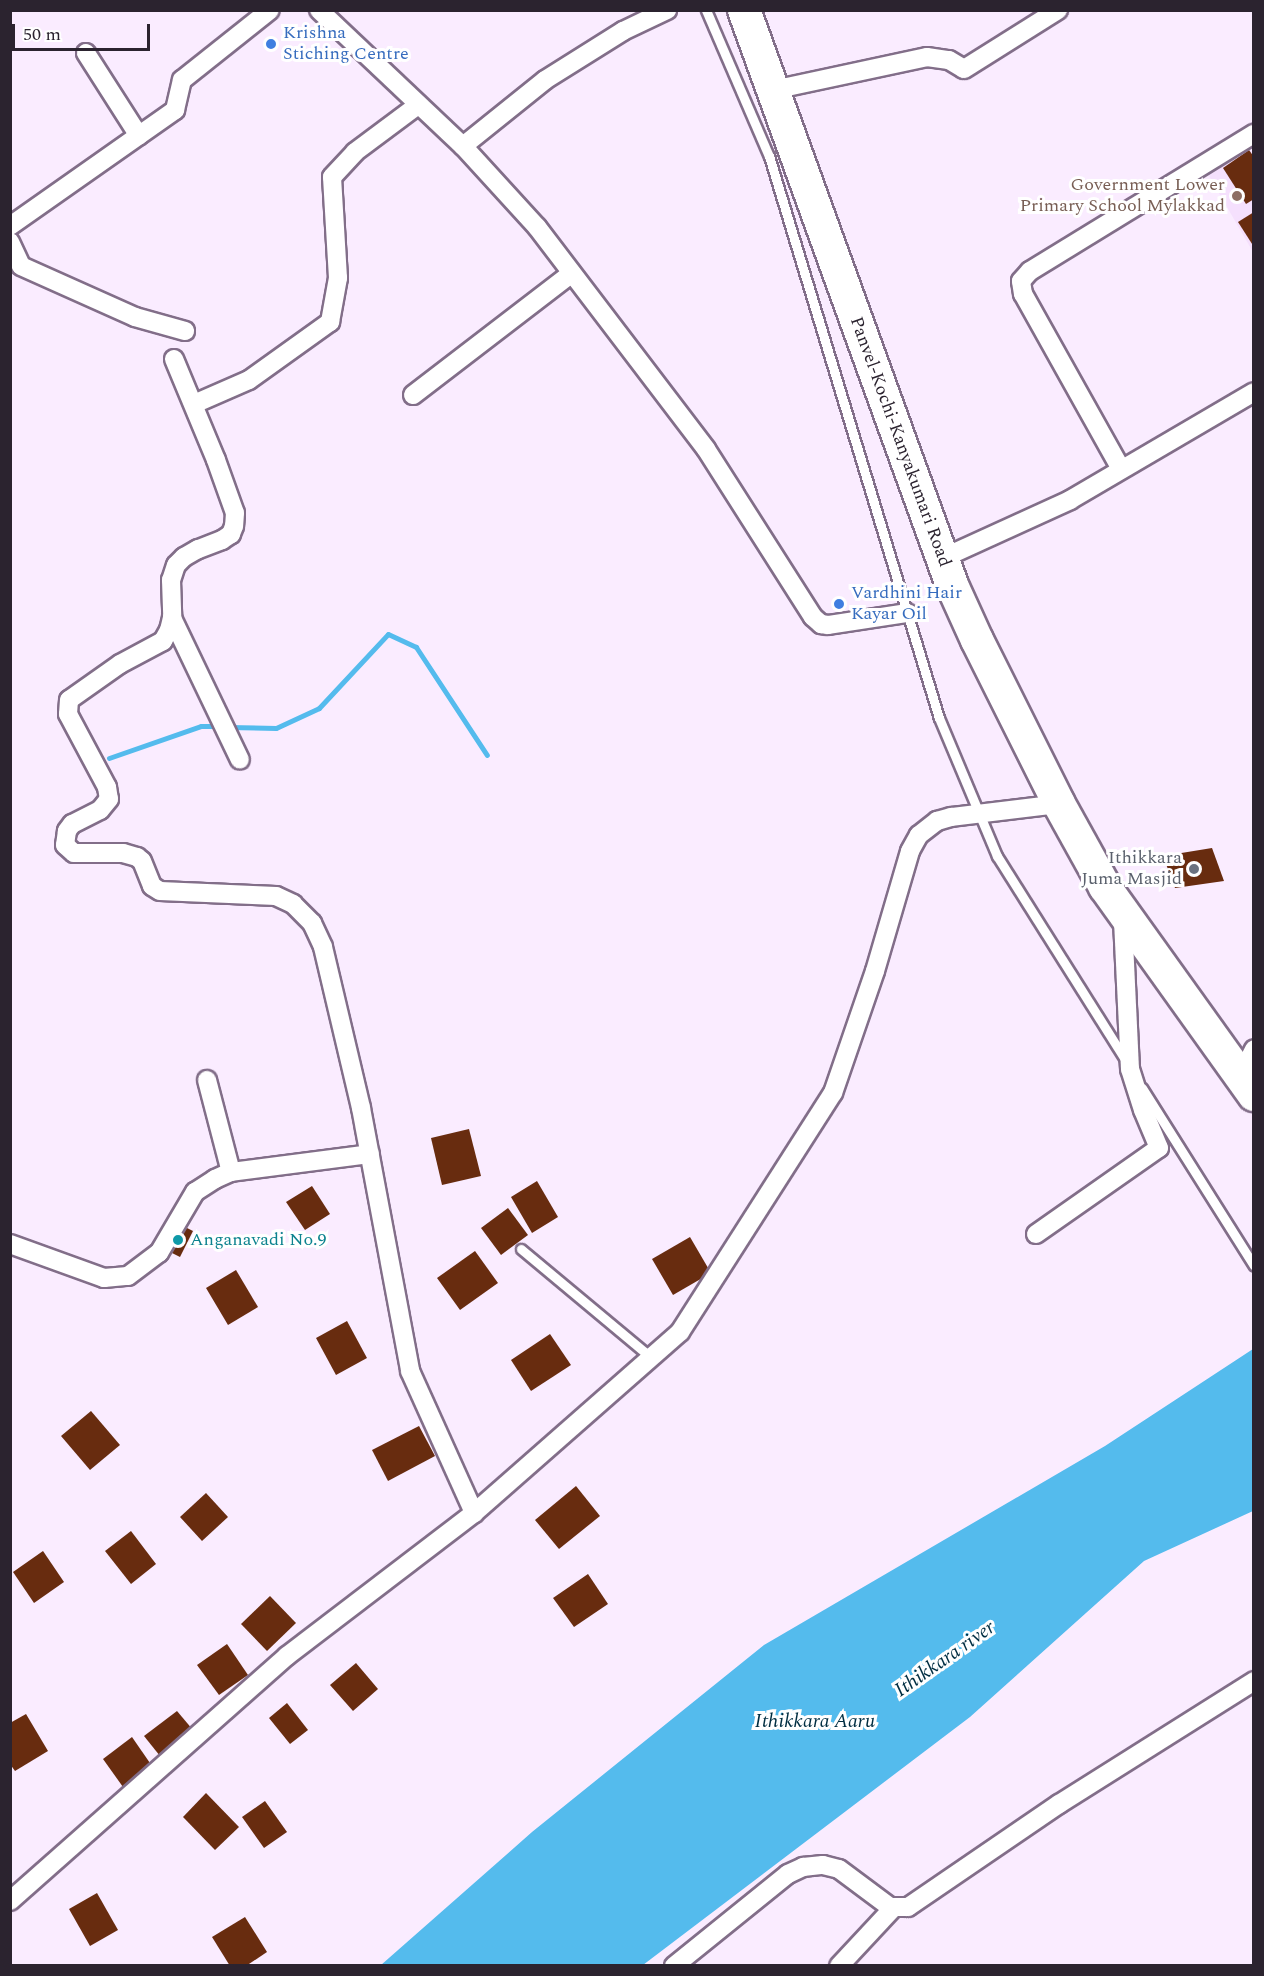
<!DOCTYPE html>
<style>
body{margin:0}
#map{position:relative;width:1264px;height:1976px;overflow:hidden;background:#faecff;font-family:Spectral,serif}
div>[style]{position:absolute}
.built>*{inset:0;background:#f5e0fd}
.water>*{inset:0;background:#54bbed}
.stream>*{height:5px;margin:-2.5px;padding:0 2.5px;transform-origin:2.5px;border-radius:2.5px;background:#54bbed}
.building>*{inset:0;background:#682c0f}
.roads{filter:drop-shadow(2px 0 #826e89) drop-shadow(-2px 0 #826e89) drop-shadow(0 2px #826e89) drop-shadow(0 -2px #826e89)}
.lane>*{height:9px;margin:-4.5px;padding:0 4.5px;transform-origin:4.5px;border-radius:4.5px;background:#fff}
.street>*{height:18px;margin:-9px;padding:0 9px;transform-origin:9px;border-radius:9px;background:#fff}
.highway>*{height:32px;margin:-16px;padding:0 16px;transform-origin:16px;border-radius:16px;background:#fff}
.dots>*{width:16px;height:16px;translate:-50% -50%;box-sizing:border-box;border:3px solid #fff;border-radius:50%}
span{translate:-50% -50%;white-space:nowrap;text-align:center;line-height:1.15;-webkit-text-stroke:6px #fff;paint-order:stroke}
.shop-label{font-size:18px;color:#366cbe}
.left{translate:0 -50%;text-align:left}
.education-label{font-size:18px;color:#785e54}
.right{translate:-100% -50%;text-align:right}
.street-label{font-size:18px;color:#2b232f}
.worship-label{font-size:18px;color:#5b616d}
.culture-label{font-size:18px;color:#0d838f}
.water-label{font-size:20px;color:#002e42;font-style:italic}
.frame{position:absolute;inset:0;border:12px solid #2b232f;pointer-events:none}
.scale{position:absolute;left:12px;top:24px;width:138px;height:27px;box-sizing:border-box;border:3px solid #2b232f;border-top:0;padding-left:8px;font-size:18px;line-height:21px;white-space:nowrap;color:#2b232f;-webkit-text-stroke:4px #fff;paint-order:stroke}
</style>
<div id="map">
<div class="built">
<i style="clip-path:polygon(1247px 143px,1253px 154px,1253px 252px,1205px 169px)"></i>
</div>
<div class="water">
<i style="clip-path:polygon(1253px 1349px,1253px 1511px,1144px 1561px,970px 1717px,643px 1965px,381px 1965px,532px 1832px,764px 1645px,1105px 1446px)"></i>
</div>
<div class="stream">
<i style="left:228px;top:727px;width:48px;rotate:1.2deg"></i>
<i style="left:276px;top:728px;width:47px;rotate:-24.9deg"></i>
<i style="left:319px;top:708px;width:101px;rotate:-47deg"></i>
<i style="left:388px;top:634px;width:31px;rotate:25deg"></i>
<i style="left:416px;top:647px;width:129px;rotate:56.7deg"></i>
<i style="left:109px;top:758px;width:97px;rotate:-19.2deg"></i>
<i style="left:201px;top:726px;width:18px"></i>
</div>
<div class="building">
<i style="clip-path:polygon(1249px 150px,1254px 157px,1254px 199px,1246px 204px,1223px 168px)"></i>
<i style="clip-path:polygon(1254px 212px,1254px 247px,1238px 222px)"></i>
<i style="clip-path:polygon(1212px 848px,1224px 881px,1175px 888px,1163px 856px)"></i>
<i style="clip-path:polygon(469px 1129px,481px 1176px,442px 1185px,431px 1138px)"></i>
<i style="clip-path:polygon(537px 1181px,558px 1217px,532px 1233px,511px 1197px)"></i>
<i style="clip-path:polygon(312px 1186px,330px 1214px,305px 1230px,286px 1202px)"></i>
<i style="clip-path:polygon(508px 1208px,528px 1235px,501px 1255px,481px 1228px)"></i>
<i style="clip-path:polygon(175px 1222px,193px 1231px,180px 1257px,162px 1248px)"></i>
<i style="clip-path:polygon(690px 1237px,711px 1273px,673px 1295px,652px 1259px)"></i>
<i style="clip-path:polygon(475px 1251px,498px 1283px,460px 1310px,437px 1278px)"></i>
<i style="clip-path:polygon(236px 1270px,258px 1307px,228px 1325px,206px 1288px)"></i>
<i style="clip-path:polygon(347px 1321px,367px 1358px,336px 1375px,316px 1338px)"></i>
<i style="clip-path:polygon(550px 1334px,571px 1365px,531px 1391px,511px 1360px)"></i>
<i style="clip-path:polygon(91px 1411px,120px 1445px,90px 1470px,61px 1436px)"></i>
<i style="clip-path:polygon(419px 1426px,435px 1456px,388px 1481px,372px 1450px)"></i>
<i style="clip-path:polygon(576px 1486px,600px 1516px,559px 1549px,535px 1520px)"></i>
<i style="clip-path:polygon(206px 1493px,228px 1517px,202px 1541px,180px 1517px)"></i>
<i style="clip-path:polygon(131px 1531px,156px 1564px,131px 1584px,105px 1551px)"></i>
<i style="clip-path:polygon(43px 1551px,64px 1582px,34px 1603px,13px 1572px)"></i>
<i style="clip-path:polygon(588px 1574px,608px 1604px,574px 1627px,553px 1598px)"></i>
<i style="clip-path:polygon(270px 1596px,296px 1623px,267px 1651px,241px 1624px)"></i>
<i style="clip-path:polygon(227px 1644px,248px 1675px,219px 1695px,197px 1665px)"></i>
<i style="clip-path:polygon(356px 1663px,378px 1689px,353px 1711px,330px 1685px)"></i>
<i style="clip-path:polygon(287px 1703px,308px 1730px,290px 1744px,269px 1718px)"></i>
<i style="clip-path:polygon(177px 1711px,193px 1730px,160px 1756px,144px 1736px)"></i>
<i style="clip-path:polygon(26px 1714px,48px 1751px,15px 1771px,10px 1764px,10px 1723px)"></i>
<i style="clip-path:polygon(132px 1737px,152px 1766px,123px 1787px,103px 1759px)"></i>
<i style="clip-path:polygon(206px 1793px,239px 1827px,215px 1850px,183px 1817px)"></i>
<i style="clip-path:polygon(265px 1801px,287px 1832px,264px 1848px,242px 1817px)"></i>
<i style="clip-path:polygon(97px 1893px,118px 1930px,90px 1946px,69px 1909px)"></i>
<i style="clip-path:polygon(245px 1917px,267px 1952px,246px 1966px,230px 1966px,212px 1937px)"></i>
</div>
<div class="roads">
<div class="lane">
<i style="left:706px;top:10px;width:159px;rotate:66.7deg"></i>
<i style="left:769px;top:156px;width:587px;rotate:73.17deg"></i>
<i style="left:939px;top:718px;width:150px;rotate:67.2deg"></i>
<i style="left:997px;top:856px;width:242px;rotate:57.8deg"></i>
<i style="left:1142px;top:1088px;width:210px;rotate:57.8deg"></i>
<i style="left:521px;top:1249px;width:170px;rotate:39.8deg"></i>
</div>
<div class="street">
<i style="left:319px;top:10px;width:198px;rotate:43.4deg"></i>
<i style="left:463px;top:146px;width:110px;rotate:47.6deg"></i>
<i style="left:537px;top:227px;width:279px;rotate:52.7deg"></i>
<i style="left:706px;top:449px;width:199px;rotate:57.5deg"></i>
<i style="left:813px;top:617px;width:11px;rotate:41deg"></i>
<i style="left:821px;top:624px;width:7px;rotate:8deg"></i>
<i style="left:828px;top:625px;width:80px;rotate:-8.6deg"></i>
<i style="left:86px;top:53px;width:98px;rotate:57.4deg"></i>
<i style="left:773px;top:90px;width:157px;rotate:-12.1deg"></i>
<i style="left:927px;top:57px;width:22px;rotate:8deg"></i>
<i style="left:949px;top:60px;width:17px;rotate:31deg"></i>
<i style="left:964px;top:69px;width:111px;rotate:-32.1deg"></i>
<i style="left:463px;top:146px;width:105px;rotate:-38.8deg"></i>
<i style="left:545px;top:80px;width:92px;rotate:-32.1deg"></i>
<i style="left:623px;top:31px;width:49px;rotate:-25.5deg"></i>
<i style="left:10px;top:226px;width:202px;rotate:-35.1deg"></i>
<i style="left:175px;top:110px;width:31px;rotate:-77deg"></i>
<i style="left:182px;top:80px;width:112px;rotate:-38.5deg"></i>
<i style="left:10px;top:242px;width:26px;rotate:65deg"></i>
<i style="left:21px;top:266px;width:125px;rotate:24.1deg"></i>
<i style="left:135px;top:317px;width:52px;rotate:15.6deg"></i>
<i style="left:174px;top:359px;width:109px;rotate:67.4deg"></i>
<i style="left:216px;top:460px;width:56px;rotate:70.3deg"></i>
<i style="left:235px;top:513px;width:13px;rotate:94deg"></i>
<i style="left:234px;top:526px;width:9px;rotate:111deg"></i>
<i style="left:231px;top:534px;width:11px;rotate:146deg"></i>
<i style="left:222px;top:540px;width:26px;rotate:159deg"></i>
<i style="left:198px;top:549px;width:16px;rotate:150deg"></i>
<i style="left:184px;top:557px;width:11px;rotate:135deg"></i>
<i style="left:176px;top:565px;width:16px;rotate:108deg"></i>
<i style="left:171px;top:580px;width:38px;rotate:88deg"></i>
<i style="left:172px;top:618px;width:12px;rotate:104deg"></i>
<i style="left:169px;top:630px;width:13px;rotate:119deg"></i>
<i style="left:163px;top:641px;width:49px;rotate:151.9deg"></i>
<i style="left:120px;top:664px;width:62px;rotate:144.8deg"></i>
<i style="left:69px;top:700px;width:14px;rotate:94deg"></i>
<i style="left:68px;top:714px;width:83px;rotate:61.9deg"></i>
<i style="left:107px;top:787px;width:12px;rotate:81deg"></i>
<i style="left:109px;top:799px;width:14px;rotate:129deg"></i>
<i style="left:100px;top:810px;width:31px;rotate:153deg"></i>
<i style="left:72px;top:824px;width:9px;rotate:126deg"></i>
<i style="left:67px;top:831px;width:14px;rotate:98deg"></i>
<i style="left:65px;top:845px;width:12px;rotate:42deg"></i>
<i style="left:74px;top:853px;width:49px"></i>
<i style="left:123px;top:853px;width:15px;rotate:16deg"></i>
<i style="left:137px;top:857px;width:6px;rotate:39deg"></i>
<i style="left:142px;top:861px;width:27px;rotate:68deg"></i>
<i style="left:152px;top:886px;width:9px;rotate:32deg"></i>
<i style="left:160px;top:891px;width:116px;rotate:2.5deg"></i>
<i style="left:276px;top:896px;width:19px;rotate:25deg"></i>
<i style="left:293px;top:904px;width:27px;rotate:45deg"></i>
<i style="left:312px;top:923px;width:26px;rotate:65deg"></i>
<i style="left:323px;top:947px;width:165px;rotate:76.7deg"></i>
<i style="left:361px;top:1108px;width:268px;rotate:79.4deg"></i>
<i style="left:410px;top:1371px;width:156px;rotate:65.7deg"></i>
<i style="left:413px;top:395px;width:200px;rotate:-37.5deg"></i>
<i style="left:194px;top:404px;width:60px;rotate:-23.6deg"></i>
<i style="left:249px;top:380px;width:100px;rotate:-35.6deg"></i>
<i style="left:330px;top:322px;width:45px;rotate:-79.7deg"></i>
<i style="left:338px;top:278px;width:101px;rotate:-93.4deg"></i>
<i style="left:332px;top:177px;width:34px;rotate:-47deg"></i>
<i style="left:355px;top:152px;width:79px;rotate:-36.7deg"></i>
<i style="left:1121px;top:469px;width:201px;rotate:-119.2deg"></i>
<i style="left:1023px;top:294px;width:13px;rotate:-99deg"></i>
<i style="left:1021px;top:281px;width:13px;rotate:-48deg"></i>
<i style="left:1030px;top:271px;width:263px;rotate:-31.5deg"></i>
<i style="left:943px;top:558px;width:140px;rotate:-24.5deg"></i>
<i style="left:1070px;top:500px;width:213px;rotate:-30.4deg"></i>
<i style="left:172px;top:618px;width:157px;rotate:64.4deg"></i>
<i style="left:1240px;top:1077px;width:31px;rotate:-63deg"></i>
<i style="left:207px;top:1080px;width:95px;rotate:75.4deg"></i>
<i style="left:1036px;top:1234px;width:150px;rotate:-35deg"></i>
<i style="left:1159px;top:1148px;width:41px;rotate:-112.8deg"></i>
<i style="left:1143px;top:1110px;width:43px;rotate:-107.6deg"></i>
<i style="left:1130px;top:1069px;width:151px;rotate:-92.7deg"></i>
<i style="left:10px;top:1244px;width:100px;rotate:19.9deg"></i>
<i style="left:104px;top:1278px;width:24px;rotate:-5deg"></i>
<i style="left:128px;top:1276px;width:39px;rotate:-37deg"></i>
<i style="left:159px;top:1253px;width:71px;rotate:-59.5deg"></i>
<i style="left:195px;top:1192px;width:24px;rotate:-33deg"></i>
<i style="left:215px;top:1179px;width:17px;rotate:-24deg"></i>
<i style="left:231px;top:1172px;width:140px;rotate:-7.4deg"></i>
<i style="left:10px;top:1901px;width:370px;rotate:-41.5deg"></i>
<i style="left:287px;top:1656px;width:235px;rotate:-37.4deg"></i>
<i style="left:474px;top:1513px;width:274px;rotate:-41.3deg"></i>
<i style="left:680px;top:1332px;width:284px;rotate:-57.4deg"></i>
<i style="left:833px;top:1093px;width:129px;rotate:-71deg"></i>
<i style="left:875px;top:971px;width:125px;rotate:-73.7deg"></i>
<i style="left:910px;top:851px;width:18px;rotate:-61deg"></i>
<i style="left:919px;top:835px;width:23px;rotate:-38deg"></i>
<i style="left:937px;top:821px;width:15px;rotate:-16deg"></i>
<i style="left:951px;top:817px;width:109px;rotate:-6.9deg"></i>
<i style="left:674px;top:1966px;width:146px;rotate:-38.9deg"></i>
<i style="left:788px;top:1874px;width:17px;rotate:-25deg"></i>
<i style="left:803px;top:1867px;width:20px;rotate:-6deg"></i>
<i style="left:823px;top:1865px;width:16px;rotate:14deg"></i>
<i style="left:839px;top:1869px;width:64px;rotate:36.7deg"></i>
<i style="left:890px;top:1907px;width:18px"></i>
<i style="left:908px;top:1907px;width:183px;rotate:-34.3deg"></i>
<i style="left:1059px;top:1804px;width:231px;rotate:-32.2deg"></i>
<i style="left:839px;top:1966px;width:79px;rotate:-47deg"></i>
</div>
<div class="highway">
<i style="left:744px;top:10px;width:611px;rotate:70.11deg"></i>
<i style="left:952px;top:585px;width:60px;rotate:65.6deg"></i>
<i style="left:977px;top:640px;width:183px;rotate:63.4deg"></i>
<i style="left:1059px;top:804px;width:95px;rotate:61deg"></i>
<i style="left:1105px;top:887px;width:256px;rotate:54.4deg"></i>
</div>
</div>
<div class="dots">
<i style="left:271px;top:44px;background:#3f7fe0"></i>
<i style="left:1237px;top:196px;background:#8d6e63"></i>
<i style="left:839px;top:604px;background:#3f7fe0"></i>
<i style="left:1194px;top:869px;background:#6b7280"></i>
<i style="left:178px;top:1240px;background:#0f9aa8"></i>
</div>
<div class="shop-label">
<span class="left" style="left:283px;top:44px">Krishna<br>Stiching Centre</span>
<span class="left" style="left:851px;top:604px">Vardhini Hair<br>Kayar Oil</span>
</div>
<div class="education-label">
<span class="right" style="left:1225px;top:196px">Government Lower<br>Primary School Mylakkad</span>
</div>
<div class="street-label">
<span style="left:900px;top:442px;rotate:70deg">Panvel-Kochi-Kanyakumari Road</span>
</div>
<div class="worship-label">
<span class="right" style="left:1182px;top:869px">Ithikkara<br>Juma Masjid</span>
</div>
<div class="culture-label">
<span class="left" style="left:190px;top:1240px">Anganavadi No.9</span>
</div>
<div class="water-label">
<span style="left:945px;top:1659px;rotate:-35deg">Ithikkara river</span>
<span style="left:815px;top:1721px">Ithikkara Aaru</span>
</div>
<div class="frame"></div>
<div class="scale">50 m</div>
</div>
